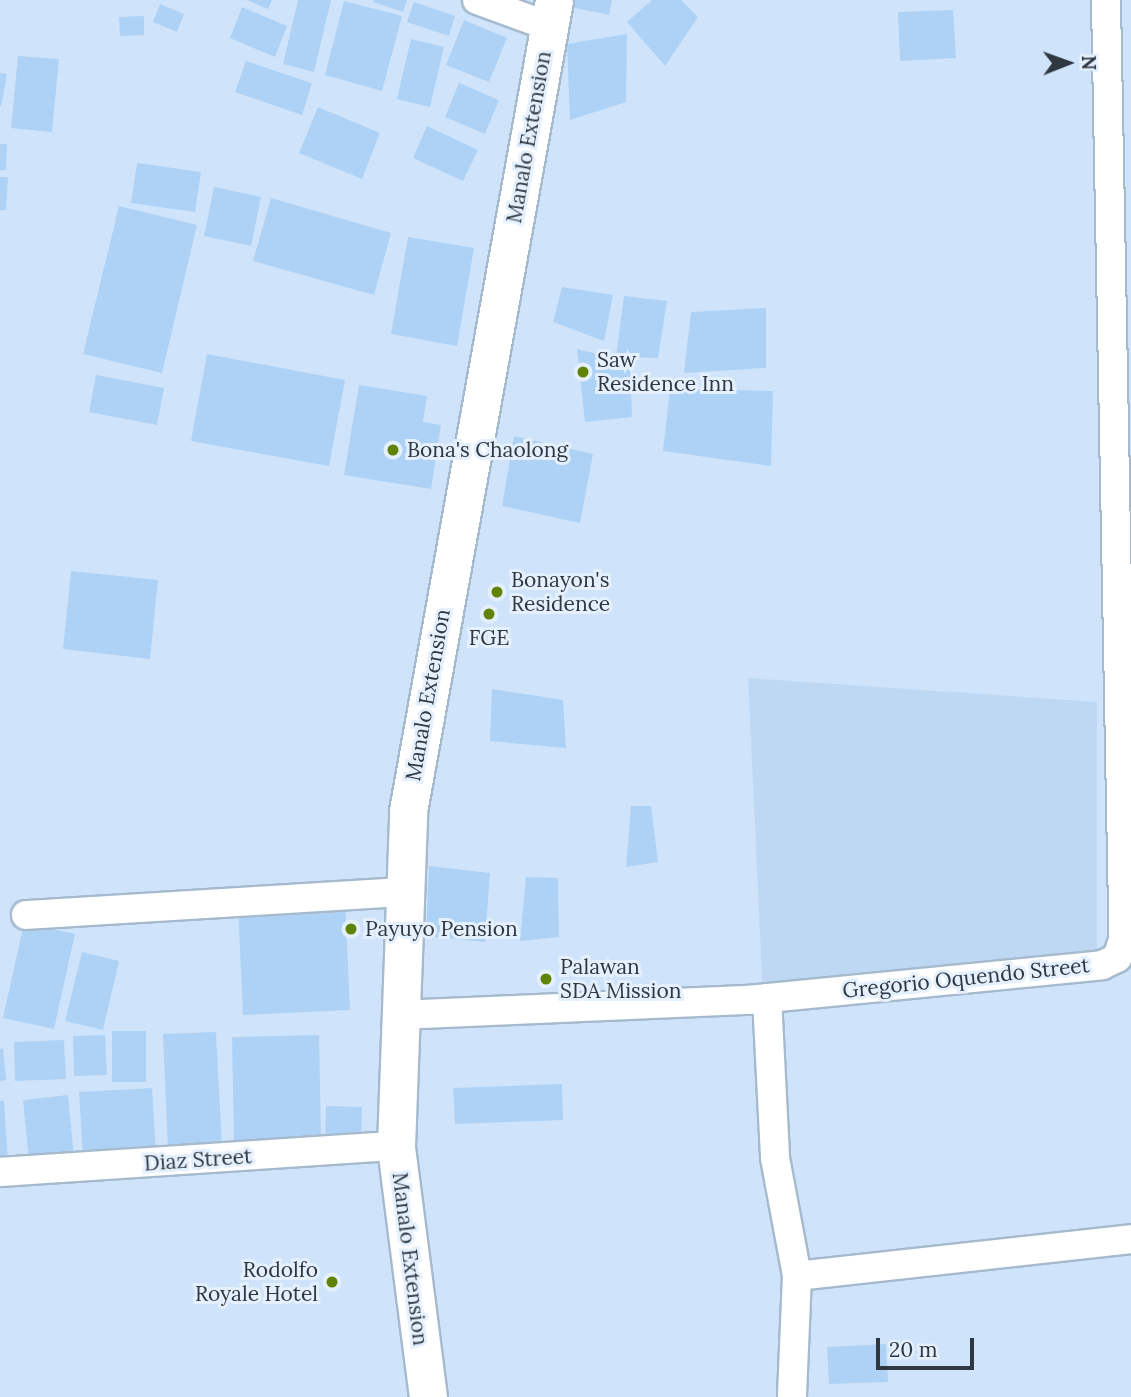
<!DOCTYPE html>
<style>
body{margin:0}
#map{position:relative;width:1131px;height:1397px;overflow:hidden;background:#cfe4fa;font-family:Lora,serif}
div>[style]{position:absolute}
.built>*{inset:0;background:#bed8f3}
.building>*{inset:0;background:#aed2f6}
.roads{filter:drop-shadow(2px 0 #a6bace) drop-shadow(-2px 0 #a6bace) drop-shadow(0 2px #a6bace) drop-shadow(0 -2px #a6bace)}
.minor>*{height:28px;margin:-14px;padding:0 14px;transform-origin:14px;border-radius:14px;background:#fff}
.tertiary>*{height:37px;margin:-18.5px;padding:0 18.5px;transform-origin:18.5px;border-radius:18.5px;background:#fff}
.dots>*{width:19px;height:19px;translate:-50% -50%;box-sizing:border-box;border:4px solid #e4f0fd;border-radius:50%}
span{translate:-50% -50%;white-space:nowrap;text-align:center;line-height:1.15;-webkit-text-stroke:6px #e4f0fd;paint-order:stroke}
.street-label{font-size:21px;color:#2f3740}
.poi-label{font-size:21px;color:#2f3740}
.left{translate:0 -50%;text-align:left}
.right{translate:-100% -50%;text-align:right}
.north{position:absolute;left:1033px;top:28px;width:70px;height:70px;-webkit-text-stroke:5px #e4f0fd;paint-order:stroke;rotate:89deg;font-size:19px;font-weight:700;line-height:28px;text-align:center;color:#2f3740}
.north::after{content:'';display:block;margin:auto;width:24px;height:32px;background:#2f3740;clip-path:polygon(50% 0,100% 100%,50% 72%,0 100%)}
.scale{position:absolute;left:876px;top:1338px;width:98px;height:32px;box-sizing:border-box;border:4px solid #2f3740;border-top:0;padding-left:9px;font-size:21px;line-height:24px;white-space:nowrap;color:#2f3740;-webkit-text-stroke:5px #e4f0fd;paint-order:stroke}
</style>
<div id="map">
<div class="built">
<i style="clip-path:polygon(748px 678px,1097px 702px,1097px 974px,763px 998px)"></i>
</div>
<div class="building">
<i style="clip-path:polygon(247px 0,272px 0,268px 9px)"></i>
<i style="clip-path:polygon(298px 0,331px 0,314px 72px,283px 64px)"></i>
<i style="clip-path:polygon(374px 0,407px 0,403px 12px,373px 2px)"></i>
<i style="clip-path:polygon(558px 0,612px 0,609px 15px,557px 4px)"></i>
<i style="clip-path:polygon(652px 0,681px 0,698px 17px,665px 66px,627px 22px)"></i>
<i style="clip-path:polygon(344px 1px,402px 16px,382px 91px,325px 75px)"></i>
<i style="clip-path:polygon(414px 2px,455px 16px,449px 36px,407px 22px)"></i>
<i style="clip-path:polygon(160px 4px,184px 14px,177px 32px,153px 22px)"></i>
<i style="clip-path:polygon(242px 7px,287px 26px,275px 57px,230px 38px)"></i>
<i style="clip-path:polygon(953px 10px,956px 58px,900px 61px,898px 12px)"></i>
<i style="clip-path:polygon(144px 16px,144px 35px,120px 36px,119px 17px)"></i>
<i style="clip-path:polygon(464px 20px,507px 38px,489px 82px,446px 65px)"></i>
<i style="clip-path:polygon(627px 34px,626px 102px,570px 120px,567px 44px)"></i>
<i style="clip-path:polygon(411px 39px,444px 47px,430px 107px,397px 99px)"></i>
<i style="clip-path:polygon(18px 56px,59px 59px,52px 132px,11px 128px)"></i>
<i style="clip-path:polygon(246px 61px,312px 83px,302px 115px,235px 92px)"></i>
<i style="clip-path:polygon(0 73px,7px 74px,1px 106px,0 106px)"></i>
<i style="clip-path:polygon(459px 83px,499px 100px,485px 134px,445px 117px)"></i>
<i style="clip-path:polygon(318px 107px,380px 133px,362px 179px,299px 153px)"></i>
<i style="clip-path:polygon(427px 126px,478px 150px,463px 181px,413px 158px)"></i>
<i style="clip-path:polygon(0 144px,7px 144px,6px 170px,0 170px)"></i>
<i style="clip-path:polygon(137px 163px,201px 172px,195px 212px,131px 203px)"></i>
<i style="clip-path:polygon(0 177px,8px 177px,6px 210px,0 210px)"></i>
<i style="clip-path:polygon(214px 187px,261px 197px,251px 246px,204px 236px)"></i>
<i style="clip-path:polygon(271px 198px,391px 233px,374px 295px,253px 261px)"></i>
<i style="clip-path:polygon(119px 206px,197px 225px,162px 373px,83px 354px)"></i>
<i style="clip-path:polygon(408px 237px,474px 248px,457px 346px,391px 334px)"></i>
<i style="clip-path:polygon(562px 287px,613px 295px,604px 341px,553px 322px)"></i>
<i style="clip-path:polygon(624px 296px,667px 301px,658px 358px,616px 357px)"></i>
<i style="clip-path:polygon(766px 308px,766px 368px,684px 373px,691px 312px)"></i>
<i style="clip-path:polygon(577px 349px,630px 362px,632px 417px,585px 422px)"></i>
<i style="clip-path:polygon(207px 354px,345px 380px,329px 466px,191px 441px)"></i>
<i style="clip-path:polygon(96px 375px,164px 388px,157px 425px,89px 412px)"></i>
<i style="clip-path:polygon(359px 385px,427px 396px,423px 422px,441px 425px,431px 489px,344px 475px)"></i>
<i style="clip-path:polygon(670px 389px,773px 391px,771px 466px,663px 451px)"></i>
<i style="clip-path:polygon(514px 436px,593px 454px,580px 523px,502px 506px)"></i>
<i style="clip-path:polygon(71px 571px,158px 580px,150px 659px,63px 649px)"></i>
<i style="clip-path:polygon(492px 689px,563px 700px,566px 748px,490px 741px)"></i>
<i style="clip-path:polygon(631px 806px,651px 806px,658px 862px,626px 867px)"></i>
<i style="clip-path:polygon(429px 866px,490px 873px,485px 942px,426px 936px)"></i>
<i style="clip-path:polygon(526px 877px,558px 878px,559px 937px,520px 941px)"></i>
<i style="clip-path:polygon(345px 901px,350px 1010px,243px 1015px,238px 906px)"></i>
<i style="clip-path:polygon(24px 923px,75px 934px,54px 1029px,3px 1018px)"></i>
<i style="clip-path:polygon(82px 952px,119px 961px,103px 1030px,65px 1021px)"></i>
<i style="clip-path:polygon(112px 1031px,146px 1031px,146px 1082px,112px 1082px)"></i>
<i style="clip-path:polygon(216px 1032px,222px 1146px,168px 1149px,163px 1034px)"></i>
<i style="clip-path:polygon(105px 1035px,107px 1075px,74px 1076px,73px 1036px)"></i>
<i style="clip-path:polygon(319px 1035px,321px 1139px,234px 1140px,232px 1037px)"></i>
<i style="clip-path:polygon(64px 1040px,66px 1079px,15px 1081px,14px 1042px)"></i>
<i style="clip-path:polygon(3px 1048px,6px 1080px,0 1081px,0 1049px)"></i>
<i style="clip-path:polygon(562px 1084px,563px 1120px,455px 1124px,453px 1088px)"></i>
<i style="clip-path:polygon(152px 1088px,156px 1153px,83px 1158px,79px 1092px)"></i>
<i style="clip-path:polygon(68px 1095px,74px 1157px,29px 1161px,23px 1100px)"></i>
<i style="clip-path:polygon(0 1101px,4px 1101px,8px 1162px,0 1163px)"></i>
<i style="clip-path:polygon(326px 1106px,362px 1107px,361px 1142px,325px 1140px)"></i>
<i style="clip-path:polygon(886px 1344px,888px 1382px,829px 1384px,827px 1347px)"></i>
</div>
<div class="roads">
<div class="minor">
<i style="left:477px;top:0;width:76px;rotate:20.1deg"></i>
<i style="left:26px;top:915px;width:379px;rotate:-3.5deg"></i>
<i style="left:767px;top:998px;width:160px;rotate:87.1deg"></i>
<i style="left:775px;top:1158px;width:120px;rotate:79.4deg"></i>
<i style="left:797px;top:1276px;width:121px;rotate:92.4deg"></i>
<i style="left:401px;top:1015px;width:347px;rotate:-2.5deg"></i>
<i style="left:748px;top:1000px;width:356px;rotate:-5.6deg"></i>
<i style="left:1102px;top:965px;width:17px;rotate:-25deg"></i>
<i style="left:1117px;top:958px;width:20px;rotate:-72deg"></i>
<i style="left:1123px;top:939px;width:28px;rotate:-90deg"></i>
<i style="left:1123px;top:911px;width:911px;rotate:-91.07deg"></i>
<i style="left:0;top:1172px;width:397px;rotate:-3.8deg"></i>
<i style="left:797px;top:1276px;width:336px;rotate:-6.3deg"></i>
</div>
<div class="tertiary">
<i style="left:428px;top:1397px;width:253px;rotate:-97.3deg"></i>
<i style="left:396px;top:1146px;width:335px;rotate:-87.9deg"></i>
<i style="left:408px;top:811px;width:824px;rotate:-79.79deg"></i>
</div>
</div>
<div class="dots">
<i style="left:583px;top:372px;background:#5f8404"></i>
<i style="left:393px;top:450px;background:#5f8404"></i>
<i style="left:497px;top:592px;background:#5f8404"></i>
<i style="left:489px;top:614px;background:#5f8404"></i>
<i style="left:351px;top:929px;background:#5f8404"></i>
<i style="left:546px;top:979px;background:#5f8404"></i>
<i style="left:332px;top:1282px;background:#5f8404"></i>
</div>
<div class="street-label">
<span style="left:529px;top:137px;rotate:-80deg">Manalo Extension</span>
<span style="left:428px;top:695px;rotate:-80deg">Manalo Extension</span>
<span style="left:966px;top:978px;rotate:-6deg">Gregorio Oquendo Street</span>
<span style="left:198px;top:1160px;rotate:-4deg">Diaz Street</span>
<span style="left:410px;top:1259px;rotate:83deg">Manalo Extension</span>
</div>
<div class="poi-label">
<span class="left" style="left:597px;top:372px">Saw<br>Residence Inn</span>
<span class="left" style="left:407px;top:450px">Bona's Chaolong</span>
<span class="left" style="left:511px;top:592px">Bonayon's<br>Residence</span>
<span style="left:489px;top:638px">FGE</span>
<span class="left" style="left:365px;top:929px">Payuyo Pension</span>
<span class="left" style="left:560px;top:979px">Palawan<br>SDA Mission</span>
<span class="right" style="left:318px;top:1282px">Rodolfo<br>Royale Hotel</span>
</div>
<div class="north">N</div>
<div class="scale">20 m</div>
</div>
